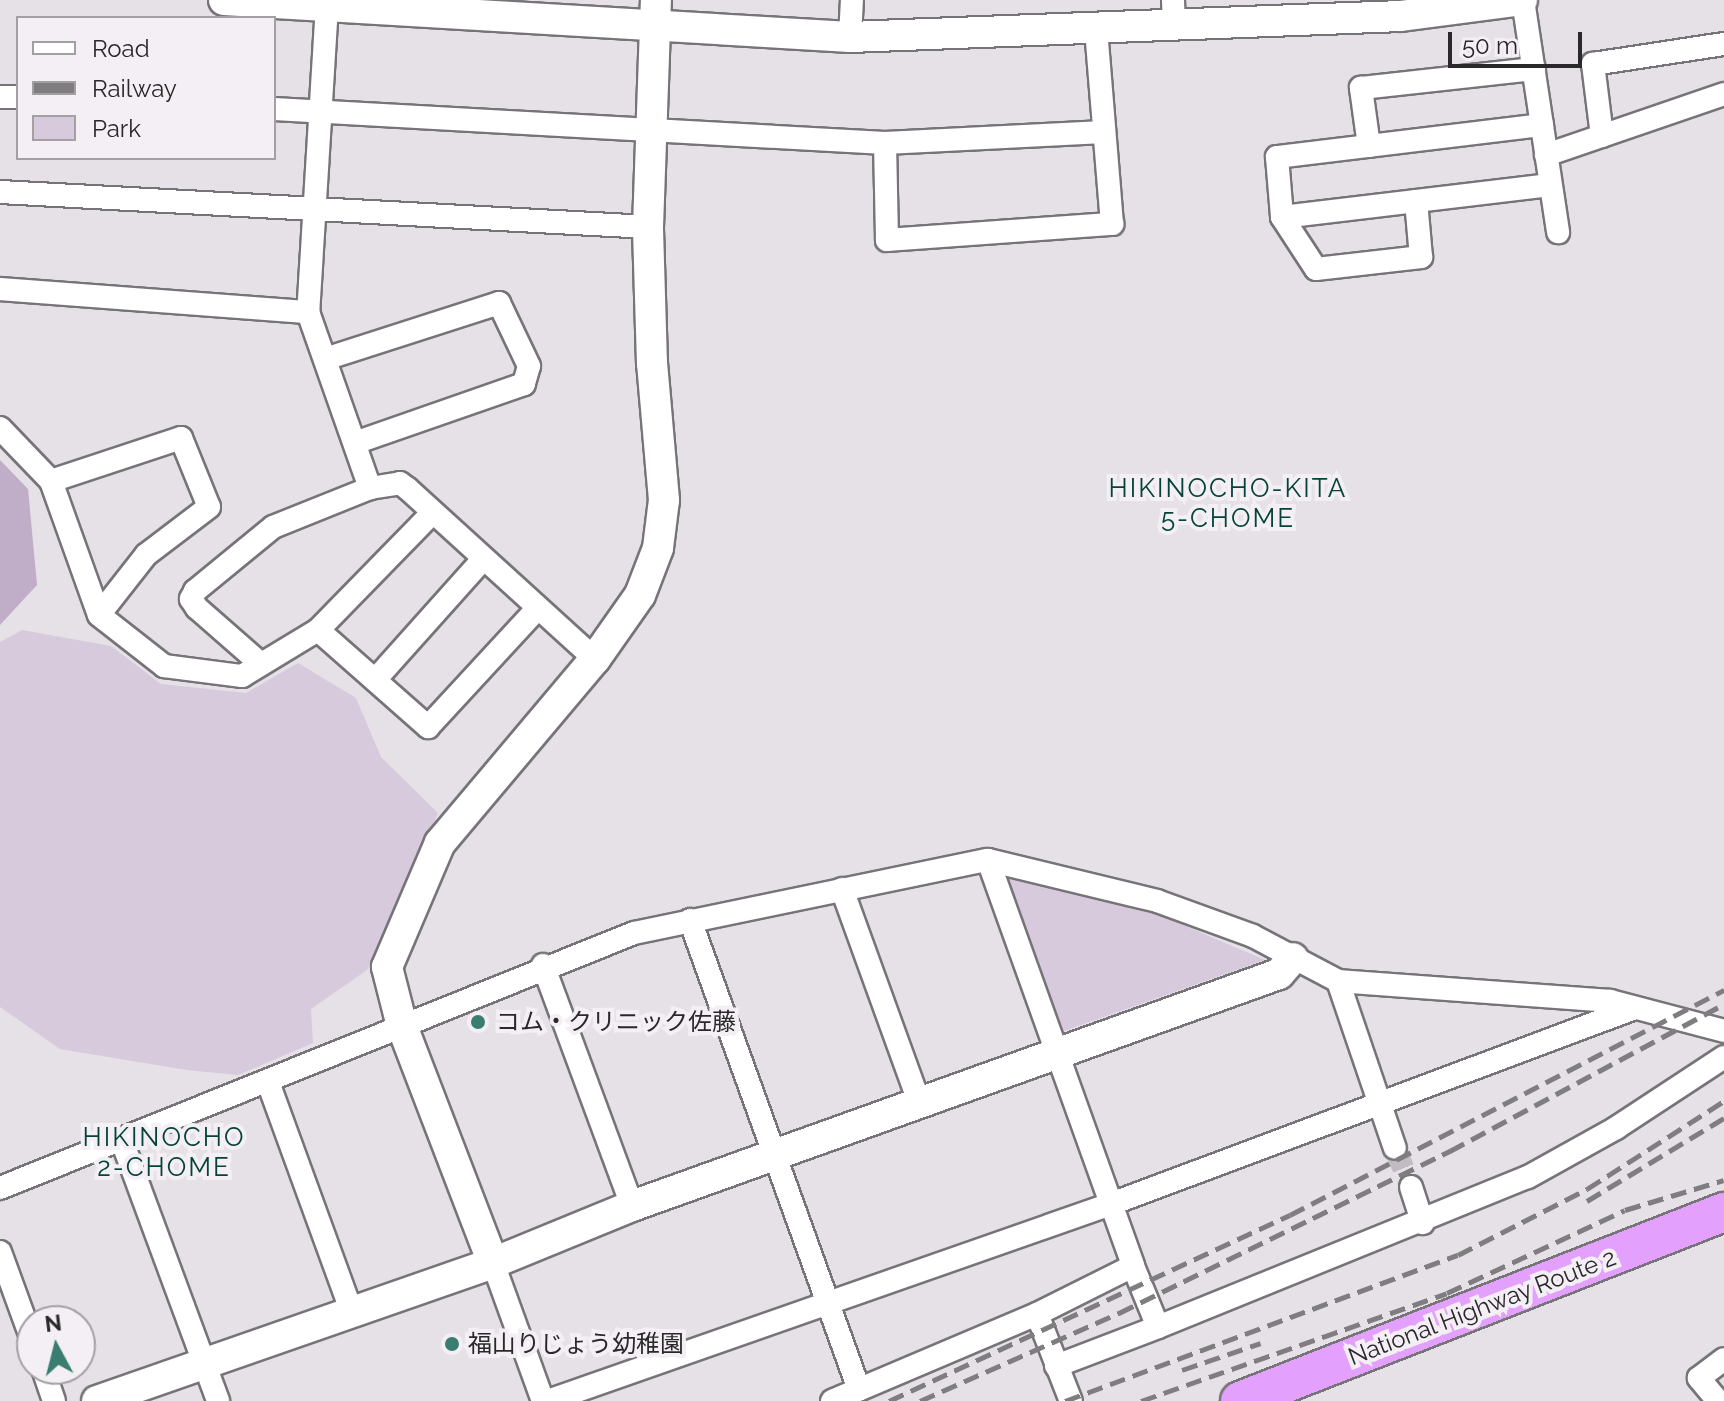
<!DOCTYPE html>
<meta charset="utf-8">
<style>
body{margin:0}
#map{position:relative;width:1724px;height:1401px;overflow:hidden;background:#e5e1e7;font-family:Raleway,"Noto Sans JP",sans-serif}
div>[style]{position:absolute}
.green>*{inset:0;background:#d7cadc}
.water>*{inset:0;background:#c0adc7}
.street-tunnel>*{height:22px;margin-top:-11px;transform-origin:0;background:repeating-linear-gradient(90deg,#c0bcc1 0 22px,transparent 0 33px)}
.roads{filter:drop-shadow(2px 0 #777479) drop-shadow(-2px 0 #777479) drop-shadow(0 2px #777479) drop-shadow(0 -2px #777479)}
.street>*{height:22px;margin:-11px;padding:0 11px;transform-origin:11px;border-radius:11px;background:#fff}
.secondary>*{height:30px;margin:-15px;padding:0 15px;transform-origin:15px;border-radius:15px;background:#fff}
.highway>*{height:38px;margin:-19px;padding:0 19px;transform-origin:19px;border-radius:19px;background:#e3a1fd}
.rail>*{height:5px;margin-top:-2.5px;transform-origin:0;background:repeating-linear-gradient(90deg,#807d81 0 16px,transparent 0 24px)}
.dots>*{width:22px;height:22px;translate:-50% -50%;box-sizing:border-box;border:4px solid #f3eff4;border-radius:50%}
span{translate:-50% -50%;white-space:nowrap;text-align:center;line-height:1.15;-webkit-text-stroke:8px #f3eff4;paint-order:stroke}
.poi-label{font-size:24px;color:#2a282a}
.left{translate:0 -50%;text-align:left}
.street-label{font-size:24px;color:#2a282a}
.neighbourhood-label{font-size:26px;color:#05433a;letter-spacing:2px}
.legend{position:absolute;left:16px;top:16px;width:260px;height:144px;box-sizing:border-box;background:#f3eff4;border:2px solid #a39fa3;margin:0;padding:10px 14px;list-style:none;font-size:24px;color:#2a282a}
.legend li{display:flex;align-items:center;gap:16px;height:40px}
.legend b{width:40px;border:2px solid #a39fa3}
.north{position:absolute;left:16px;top:1305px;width:80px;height:80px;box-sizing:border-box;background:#f3eff4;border:2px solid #a39fa3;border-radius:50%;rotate:353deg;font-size:22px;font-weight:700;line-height:32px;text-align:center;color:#2a282a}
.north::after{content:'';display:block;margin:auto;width:28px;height:36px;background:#3a7e71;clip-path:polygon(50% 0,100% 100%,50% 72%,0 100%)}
.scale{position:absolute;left:1448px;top:32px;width:134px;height:36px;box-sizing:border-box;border:4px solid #2a282a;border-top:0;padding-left:10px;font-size:24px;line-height:28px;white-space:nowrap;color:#2a282a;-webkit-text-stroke:6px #f3eff4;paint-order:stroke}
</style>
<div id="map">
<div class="green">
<i style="clip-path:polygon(22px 630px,111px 646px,161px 684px,246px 693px,298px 663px,356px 698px,381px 757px,438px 813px,367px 970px,311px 1009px,313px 1043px,238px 1075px,187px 1070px,60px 1049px,0 1007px,0 642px)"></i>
<i style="clip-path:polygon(1006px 878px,1155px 913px,1265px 960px,1061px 1032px)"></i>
</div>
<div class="water">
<i style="clip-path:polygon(0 460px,28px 489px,37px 585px,0 625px)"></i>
</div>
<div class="street-tunnel">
<i style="left:1395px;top:1148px;width:42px;rotate:67.7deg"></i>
</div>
<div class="roads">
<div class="street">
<i style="left:1173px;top:0;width:26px;rotate:88deg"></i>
<i style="left:1523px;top:0;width:235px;rotate:81.4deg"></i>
<i style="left:327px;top:5px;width:308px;rotate:93.5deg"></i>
<i style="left:308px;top:312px;width:187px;rotate:70.6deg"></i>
<i style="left:370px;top:488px;width:30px;rotate:-9deg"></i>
<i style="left:400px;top:483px;width:10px;rotate:37deg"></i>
<i style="left:408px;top:489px;width:253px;rotate:42.3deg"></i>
<i style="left:850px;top:37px;width:37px;rotate:-87deg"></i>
<i style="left:0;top:97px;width:18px"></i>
<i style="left:274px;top:109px;width:612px;rotate:3.19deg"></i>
<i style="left:885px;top:143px;width:219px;rotate:-2.9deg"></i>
<i style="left:1542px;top:125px;width:267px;rotate:173.1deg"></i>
<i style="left:1277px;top:157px;width:60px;rotate:85.2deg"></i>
<i style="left:1282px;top:217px;width:62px;rotate:56.8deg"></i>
<i style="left:1316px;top:269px;width:106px;rotate:-6.5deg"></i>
<i style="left:1421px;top:257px;width:56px;rotate:-95.1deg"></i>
<i style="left:1416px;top:201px;width:135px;rotate:-6.8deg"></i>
<i style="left:1602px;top:136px;width:73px;rotate:-97.1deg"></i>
<i style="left:1593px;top:64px;width:133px;rotate:-8.7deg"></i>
<i style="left:885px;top:143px;width:97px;rotate:88.8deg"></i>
<i style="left:887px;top:240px;width:226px;rotate:-4.1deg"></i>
<i style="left:1112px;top:224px;width:196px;rotate:-94.7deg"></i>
<i style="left:1369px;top:146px;width:59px;rotate:-97.9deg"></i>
<i style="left:1361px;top:88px;width:174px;rotate:-6.3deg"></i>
<i style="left:1546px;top:155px;width:188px;rotate:-18.9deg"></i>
<i style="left:0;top:192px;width:649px;rotate:3.09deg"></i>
<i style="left:1282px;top:217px;width:135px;rotate:-6.8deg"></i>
<i style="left:0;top:289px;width:309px;rotate:4.3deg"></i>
<i style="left:325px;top:359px;width:183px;rotate:-17.8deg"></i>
<i style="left:499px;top:303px;width:70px;rotate:64.5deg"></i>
<i style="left:529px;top:366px;width:19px;rotate:106deg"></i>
<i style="left:524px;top:384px;width:179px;rotate:160.8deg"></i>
<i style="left:0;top:428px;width:74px;rotate:46.1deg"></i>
<i style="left:51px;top:481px;width:142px;rotate:70.3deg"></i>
<i style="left:99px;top:615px;width:83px;rotate:38.1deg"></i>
<i style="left:164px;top:666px;width:79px;rotate:7.3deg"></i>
<i style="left:242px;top:676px;width:89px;rotate:-31.2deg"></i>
<i style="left:318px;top:630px;width:163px;rotate:-45.7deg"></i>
<i style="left:51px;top:481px;width:137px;rotate:-18.3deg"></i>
<i style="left:181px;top:438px;width:74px;rotate:67.9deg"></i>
<i style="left:209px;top:507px;width:79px;rotate:142.7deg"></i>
<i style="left:146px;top:555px;width:76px;rotate:128.1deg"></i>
<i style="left:318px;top:630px;width:147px;rotate:41.4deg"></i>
<i style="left:428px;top:727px;width:162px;rotate:-47.3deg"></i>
<i style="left:261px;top:664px;width:85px;rotate:-138.8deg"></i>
<i style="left:197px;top:608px;width:11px;rotate:-124deg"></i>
<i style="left:191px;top:599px;width:9px;rotate:-63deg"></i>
<i style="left:195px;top:591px;width:101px;rotate:-39.4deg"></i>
<i style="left:273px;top:527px;width:105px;rotate:-21.9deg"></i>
<i style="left:375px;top:680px;width:162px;rotate:-48.2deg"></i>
<i style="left:988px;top:860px;width:431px;rotate:70.3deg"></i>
<i style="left:1133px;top:1266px;width:107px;rotate:153.4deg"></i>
<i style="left:842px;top:889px;width:229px;rotate:70.1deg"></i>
<i style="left:690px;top:920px;width:499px;rotate:70.2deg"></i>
<i style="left:543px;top:965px;width:257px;rotate:69.7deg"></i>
<i style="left:1338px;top:981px;width:176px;rotate:71.2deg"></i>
<i style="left:268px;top:1082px;width:246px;rotate:70deg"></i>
<i style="left:122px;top:1141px;width:277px;rotate:69.7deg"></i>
<i style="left:1411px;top:1187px;width:38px;rotate:72deg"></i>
<i style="left:0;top:1188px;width:683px;rotate:-21.91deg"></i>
<i style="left:634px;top:933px;width:361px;rotate:-11.7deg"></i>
<i style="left:988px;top:860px;width:174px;rotate:13.6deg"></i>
<i style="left:1157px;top:901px;width:102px;rotate:20deg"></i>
<i style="left:1253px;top:936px;width:96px;rotate:27.9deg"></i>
<i style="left:1338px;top:981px;width:273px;rotate:4.2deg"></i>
<i style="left:1610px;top:1001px;width:118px;rotate:14.7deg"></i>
<i style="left:0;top:1252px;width:94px;rotate:70deg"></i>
<i style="left:493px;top:1263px;width:147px;rotate:70.1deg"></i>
<i style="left:1158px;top:1327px;width:399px;rotate:-22.1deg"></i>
<i style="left:1528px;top:1177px;width:101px;rotate:-29.1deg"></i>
<i style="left:1616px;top:1128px;width:129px;rotate:-33.3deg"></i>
<i style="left:1056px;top:1366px;width:109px;rotate:-20.9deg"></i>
<i style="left:1158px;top:1327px;width:66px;rotate:-112.3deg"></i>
<i style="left:43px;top:1369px;width:34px;rotate:71deg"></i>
<i style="left:548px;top:1401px;width:596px;rotate:-19.29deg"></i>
<i style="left:1111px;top:1204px;width:559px;rotate:-20.51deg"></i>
<i style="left:832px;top:1401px;width:223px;rotate:-23deg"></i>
<i style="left:1037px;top:1314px;width:93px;rotate:68.7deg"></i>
<i style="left:1718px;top:1401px;width:30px;rotate:-130deg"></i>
<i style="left:1699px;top:1378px;width:31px;rotate:-37deg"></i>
</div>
<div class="secondary">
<i style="left:224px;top:0;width:627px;rotate:3.38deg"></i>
<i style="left:850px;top:37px;width:551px;rotate:-2.18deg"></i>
<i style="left:1401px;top:16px;width:122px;rotate:-7.5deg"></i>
<i style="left:493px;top:1263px;width:254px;rotate:-111deg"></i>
<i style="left:402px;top:1026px;width:61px;rotate:-104.3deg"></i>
<i style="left:387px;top:967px;width:135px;rotate:-66.9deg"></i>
<i style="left:440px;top:843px;width:241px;rotate:-49.9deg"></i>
<i style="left:595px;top:659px;width:78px;rotate:-54.9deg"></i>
<i style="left:640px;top:595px;width:50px;rotate:-69deg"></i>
<i style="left:658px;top:548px;width:48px;rotate:-82.9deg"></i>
<i style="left:664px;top:500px;width:137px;rotate:-95deg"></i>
<i style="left:652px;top:364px;width:137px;rotate:-91.7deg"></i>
<i style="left:648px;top:227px;width:227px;rotate:-88deg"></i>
<i style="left:97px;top:1401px;width:419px;rotate:-19.2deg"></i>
<i style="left:493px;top:1263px;width:150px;rotate:-22.3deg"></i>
<i style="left:632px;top:1206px;width:687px;rotate:-19.73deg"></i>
<i style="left:1279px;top:974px;width:21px;rotate:-49deg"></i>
</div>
<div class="highway">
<i style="left:1240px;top:1401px;width:520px;rotate:-21.33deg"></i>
</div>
</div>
<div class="rail">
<i style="left:1587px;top:1201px;width:160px;rotate:-31.2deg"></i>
<i style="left:1182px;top:1370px;width:83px;rotate:-18.9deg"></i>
<i style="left:889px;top:1401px;width:442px;rotate:-24.9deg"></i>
<i style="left:1290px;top:1215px;width:489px;rotate:-27.4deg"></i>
<i style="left:920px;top:1401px;width:218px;rotate:-23.9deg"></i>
<i style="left:1119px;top:1313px;width:369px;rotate:-26.1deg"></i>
<i style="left:1450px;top:1151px;width:311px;rotate:-28.2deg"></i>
<i style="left:1065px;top:1401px;width:419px;rotate:-20.4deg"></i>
<i style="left:1458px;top:1255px;width:145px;rotate:-27.1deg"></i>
<i style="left:1587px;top:1189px;width:163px;rotate:-32.7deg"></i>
<i style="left:1141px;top:1401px;width:324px;rotate:-19.4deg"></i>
<i style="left:1447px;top:1293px;width:196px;rotate:-25deg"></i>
<i style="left:1625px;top:1210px;width:103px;rotate:-16.9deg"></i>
</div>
<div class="dots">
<i style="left:478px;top:1022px;background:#3a7e71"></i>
<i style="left:452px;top:1344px;background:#3a7e71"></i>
</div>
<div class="poi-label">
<span class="left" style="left:496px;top:1022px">コム・クリニック佐藤</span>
<span class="left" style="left:468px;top:1344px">福山りじょう幼稚園</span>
</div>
<div class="street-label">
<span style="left:1482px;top:1307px;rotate:-21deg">National Highway Route 2</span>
</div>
<div class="neighbourhood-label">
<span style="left:1228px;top:504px">HIKINOCHO-KITA<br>5-CHOME</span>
<span style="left:164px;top:1153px">HIKINOCHO<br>2-CHOME</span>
</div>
<ul class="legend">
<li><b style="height:10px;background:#fff"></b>Road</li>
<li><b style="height:10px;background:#807d81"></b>Railway</li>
<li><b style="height:22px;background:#d7cadc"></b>Park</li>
</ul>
<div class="north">N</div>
<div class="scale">50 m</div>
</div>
